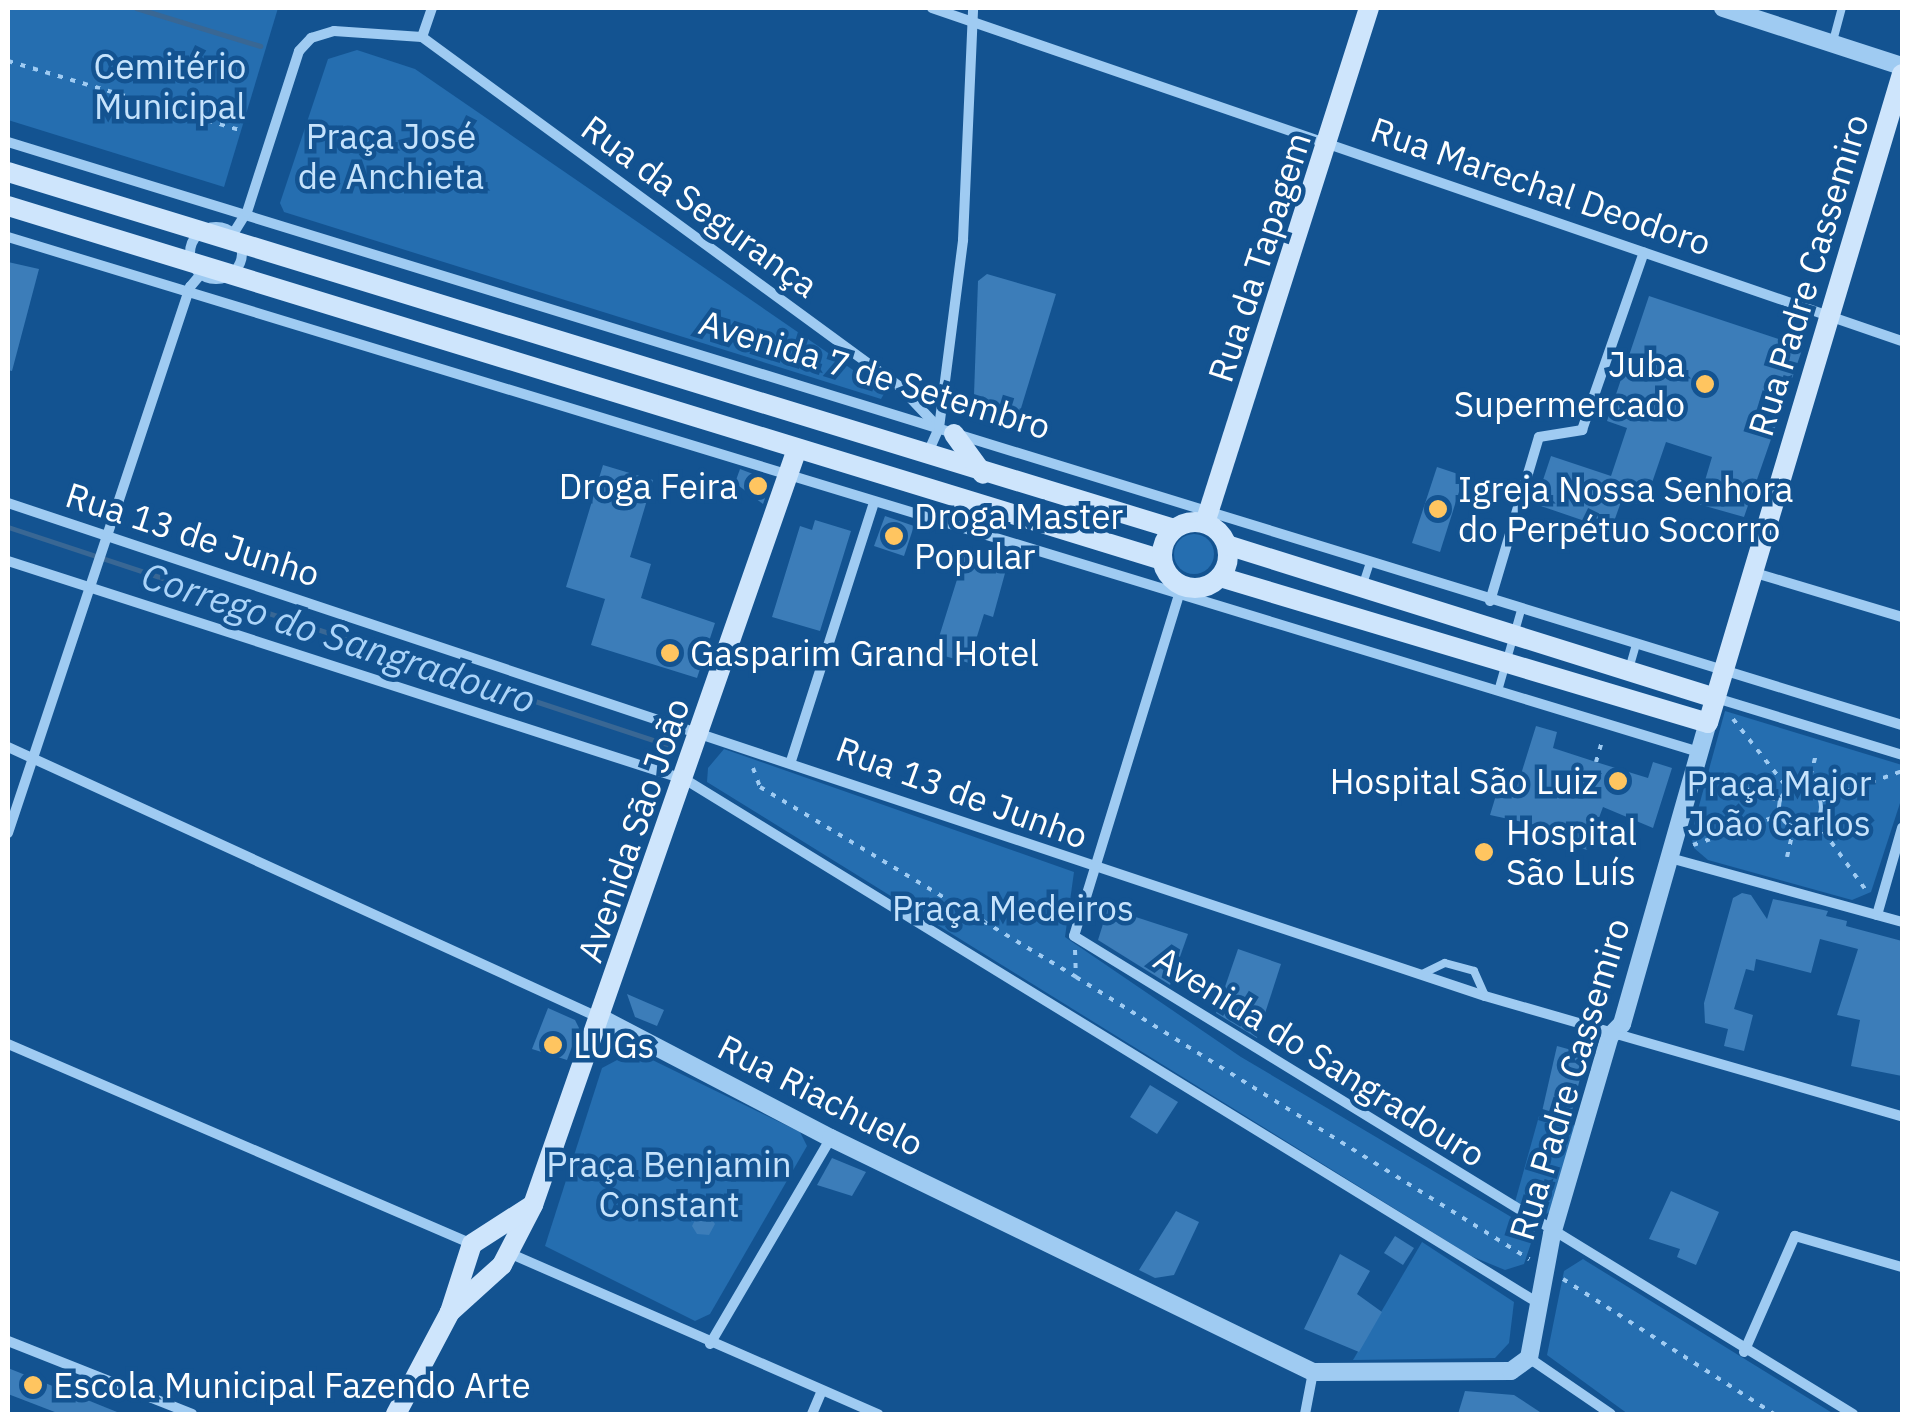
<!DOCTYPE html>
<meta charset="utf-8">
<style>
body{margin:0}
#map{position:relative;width:1910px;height:1422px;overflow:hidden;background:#135391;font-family:"IBM Plex Sans",sans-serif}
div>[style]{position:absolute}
.green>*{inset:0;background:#256eb0}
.round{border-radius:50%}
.stream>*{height:5px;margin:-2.5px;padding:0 2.5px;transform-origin:2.5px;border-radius:2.5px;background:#396794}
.building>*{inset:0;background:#3c7db9}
.path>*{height:4px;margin-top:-2px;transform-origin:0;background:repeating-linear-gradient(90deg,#9fcbf2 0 5px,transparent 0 13px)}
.path>.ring{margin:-2px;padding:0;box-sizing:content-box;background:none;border:4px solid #9fcbf2;border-radius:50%}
.service>*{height:8px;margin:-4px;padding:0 4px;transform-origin:4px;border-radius:4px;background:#9fcbf2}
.minor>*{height:10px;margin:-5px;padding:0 5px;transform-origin:5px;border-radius:5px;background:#9fcbf2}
.minor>.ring{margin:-5px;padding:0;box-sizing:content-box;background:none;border:10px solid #9fcbf2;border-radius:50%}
.tertiary>*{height:18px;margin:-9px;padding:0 9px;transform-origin:9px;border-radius:9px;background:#9fcbf2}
.secondary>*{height:20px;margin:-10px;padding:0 10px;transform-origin:10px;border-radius:10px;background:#cee5fc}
.secondary>.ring{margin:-10px;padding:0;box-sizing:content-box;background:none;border:20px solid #cee5fc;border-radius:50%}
.dots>*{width:28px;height:28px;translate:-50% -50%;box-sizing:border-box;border:5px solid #135391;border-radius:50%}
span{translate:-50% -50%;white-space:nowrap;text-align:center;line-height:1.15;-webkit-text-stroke:9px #135391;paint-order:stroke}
.park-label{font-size:35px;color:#c6e3fc}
.street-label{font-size:35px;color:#fff}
.poi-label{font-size:35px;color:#fff}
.right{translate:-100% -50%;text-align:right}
.left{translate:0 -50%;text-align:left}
.water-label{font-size:38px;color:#abd4f9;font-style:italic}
.frame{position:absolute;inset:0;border:10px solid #fff;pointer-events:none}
</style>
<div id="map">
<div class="green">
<i style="clip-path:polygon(8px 8px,278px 8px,224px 187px,8px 120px)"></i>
<i style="clip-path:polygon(357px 50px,415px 69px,885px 392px,881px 399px,284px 212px,280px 203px,328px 59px)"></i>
<i class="round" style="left:1174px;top:534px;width:40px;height:40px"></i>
<i style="clip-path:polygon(1725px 711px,1902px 765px,1902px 797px,1871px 892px,1852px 900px,1708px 860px,1694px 848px,1691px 835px)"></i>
<i style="clip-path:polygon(724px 749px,1074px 872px,1065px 937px,1241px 1057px,1535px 1231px,1524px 1264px,1505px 1270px,1471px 1256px,707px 782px,708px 768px)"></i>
<i style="clip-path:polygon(634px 1051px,800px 1132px,807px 1146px,710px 1314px,695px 1321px,545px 1246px,602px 1068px)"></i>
<i style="clip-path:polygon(1539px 1116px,1576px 1126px,1550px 1212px,1540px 1217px,1515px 1202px)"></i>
<i style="clip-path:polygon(1422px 1242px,1514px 1302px,1509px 1343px,1495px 1358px,1353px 1360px)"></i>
<i style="clip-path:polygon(1583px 1259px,1586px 1261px,1834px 1414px,1628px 1414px,1547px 1355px,1564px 1271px)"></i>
</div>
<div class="stream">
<i style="left:136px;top:8px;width:130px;rotate:17deg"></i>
<i style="left:8px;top:527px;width:698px;rotate:18.28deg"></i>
</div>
<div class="building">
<i style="clip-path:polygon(8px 262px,39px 269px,12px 371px,8px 370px)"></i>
<i style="clip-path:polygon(987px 274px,1056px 294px,1018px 418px,977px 404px,974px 395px,978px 281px)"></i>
<i style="clip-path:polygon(1649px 296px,1803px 347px,1744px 517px,1698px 504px,1712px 457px,1666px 442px,1644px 506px,1622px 499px,1611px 530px,1535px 504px,1551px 456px,1611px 476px,1627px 428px,1607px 421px)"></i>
<i style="clip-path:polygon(603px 465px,653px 480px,630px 557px,651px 564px,641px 598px,715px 623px,697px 678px,591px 645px,605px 599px,566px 587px)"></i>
<i style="clip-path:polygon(1437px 467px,1464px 476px,1440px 552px,1412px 543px)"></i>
<i style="clip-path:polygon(740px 469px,771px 481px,763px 504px,735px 483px)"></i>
<i style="clip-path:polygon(885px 516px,914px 526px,904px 556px,874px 546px)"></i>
<i style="clip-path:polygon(815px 520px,851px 531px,820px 631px,772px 617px,800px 526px,812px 530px)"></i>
<i style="clip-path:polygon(965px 554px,1007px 566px,993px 617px,984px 614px,974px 646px,982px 649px,976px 665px,934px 653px)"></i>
<i style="clip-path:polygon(1536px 726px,1557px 732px,1553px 748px,1596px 762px,1648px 778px,1653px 762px,1672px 768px,1653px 828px,1603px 807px,1587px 850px,1555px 840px,1559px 830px,1490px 815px,1500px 782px,1517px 787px)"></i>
<i style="clip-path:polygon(1742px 893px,1751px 895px,1767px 919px,1773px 899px,1828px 911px,1826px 916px,1847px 921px,1846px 926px,1902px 941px,1902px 1076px,1851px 1066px,1860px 1020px,1837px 1015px,1858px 949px,1820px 939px,1811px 973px,1756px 959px,1754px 971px,1746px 969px,1734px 1009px,1753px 1015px,1744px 1051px,1724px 1046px,1728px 1029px,1705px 1023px,1704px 1003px,1733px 898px)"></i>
<i style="clip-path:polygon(1108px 908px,1188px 934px,1170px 985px,1098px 940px)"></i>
<i style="clip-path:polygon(1238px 949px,1281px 964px,1257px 1038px,1216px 1013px)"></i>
<i style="clip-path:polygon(627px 994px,664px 1010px,657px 1026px,635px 1017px)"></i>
<i style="clip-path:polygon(548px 1008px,575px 1020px,579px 1028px,567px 1060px,532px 1049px)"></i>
<i style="clip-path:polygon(1557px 1046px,1586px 1054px,1569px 1123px,1541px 1116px)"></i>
<i style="clip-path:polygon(1150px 1085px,1178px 1102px,1157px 1134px,1130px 1117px)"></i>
<i style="clip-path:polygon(832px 1158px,866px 1172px,852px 1196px,817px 1185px)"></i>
<i style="clip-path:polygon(1671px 1191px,1719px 1212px,1696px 1265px,1677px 1257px,1680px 1249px,1649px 1239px)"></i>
<i style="clip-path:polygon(1176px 1211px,1199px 1222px,1174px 1275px,1155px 1278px,1139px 1270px)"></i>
<i style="clip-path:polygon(709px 1215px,715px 1224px,709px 1235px,697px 1234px,692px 1226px,697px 1216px)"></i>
<i style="clip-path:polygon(1395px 1236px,1414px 1248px,1403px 1265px,1384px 1253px)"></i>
<i style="clip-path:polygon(1340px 1254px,1370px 1271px,1357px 1294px,1382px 1312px,1359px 1352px,1304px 1329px)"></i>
<i style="clip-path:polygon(8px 1368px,122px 1414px,60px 1414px,8px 1394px)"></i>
<i style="clip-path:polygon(1465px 1391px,1514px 1395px,1543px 1414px,1458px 1414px)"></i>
</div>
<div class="path">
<i style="left:8px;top:61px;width:242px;rotate:16.6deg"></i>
<i style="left:1733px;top:719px;width:90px;rotate:51.7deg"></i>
<i style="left:1596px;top:762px;width:25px;rotate:-74deg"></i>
<i style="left:753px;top:768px;width:20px;rotate:70deg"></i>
<i style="left:760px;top:787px;width:369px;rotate:31deg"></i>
<i style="left:1709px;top:776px;width:75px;rotate:19.4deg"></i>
<i class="ring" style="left:1779px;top:786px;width:38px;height:38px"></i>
<i style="left:1807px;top:788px;width:34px;rotate:-75deg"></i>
<i style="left:1822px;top:800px;width:85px;rotate:-19.9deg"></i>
<i style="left:1816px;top:821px;width:89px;rotate:54.2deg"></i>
<i style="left:1693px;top:845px;width:92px;rotate:-19deg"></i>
<i style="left:1787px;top:857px;width:31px;rotate:-77deg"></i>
<i style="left:1075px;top:950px;width:27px;rotate:88deg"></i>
<i style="left:1076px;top:977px;width:534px;rotate:31.9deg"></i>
<i style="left:1563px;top:1279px;width:250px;rotate:32.6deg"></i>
</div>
<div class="service">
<i style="left:1833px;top:41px;width:34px;rotate:-75deg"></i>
<i style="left:1362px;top:587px;width:26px;rotate:-72deg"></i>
<i style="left:1629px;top:669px;width:25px;rotate:-74deg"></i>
<i style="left:1498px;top:691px;width:84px;rotate:-74.1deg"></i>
<i style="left:1422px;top:974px;width:25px;rotate:-26deg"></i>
<i style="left:1445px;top:963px;width:30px;rotate:15deg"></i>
<i style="left:1474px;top:971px;width:27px;rotate:66deg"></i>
</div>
<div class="minor">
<i style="left:932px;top:8px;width:1026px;rotate:18.95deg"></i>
<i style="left:422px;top:37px;width:591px;rotate:36.19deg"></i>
<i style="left:899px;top:386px;width:52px;rotate:46.5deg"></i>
<i style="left:422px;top:37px;width:31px;rotate:-71deg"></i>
<i style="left:8px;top:142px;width:1982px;rotate:17.11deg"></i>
<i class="ring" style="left:190px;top:227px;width:42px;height:42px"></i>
<i style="left:233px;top:234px;width:26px;rotate:-58deg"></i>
<i style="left:247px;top:212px;width:169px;rotate:-72.1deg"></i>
<i style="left:299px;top:51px;width:18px;rotate:-47deg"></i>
<i style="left:311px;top:38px;width:24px;rotate:-17deg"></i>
<i style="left:334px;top:31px;width:88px;rotate:3.9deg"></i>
<i style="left:8px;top:237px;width:1768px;rotate:16.94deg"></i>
<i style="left:926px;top:457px;width:32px;rotate:-66deg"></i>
<i style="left:939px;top:428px;width:190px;rotate:-82.7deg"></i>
<i style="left:963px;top:240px;width:232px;rotate:-87.5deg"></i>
<i style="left:8px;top:503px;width:1557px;rotate:18.46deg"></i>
<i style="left:1485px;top:996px;width:434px;rotate:16.1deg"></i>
<i style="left:8px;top:561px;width:712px;rotate:17.9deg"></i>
<i style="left:686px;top:780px;width:1000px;rotate:31.54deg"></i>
<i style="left:1752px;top:572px;width:157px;rotate:16.7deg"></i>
<i style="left:1182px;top:585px;width:367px;rotate:107.1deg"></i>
<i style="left:1074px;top:936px;width:914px;rotate:31.53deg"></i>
<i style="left:1490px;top:601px;width:171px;rotate:-73.4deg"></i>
<i style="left:1539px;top:437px;width:44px;rotate:-9.2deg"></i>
<i style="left:1582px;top:430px;width:188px;rotate:-70.8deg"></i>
<i style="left:1716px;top:698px;width:195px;rotate:17deg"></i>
<i style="left:8px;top:747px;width:651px;rotate:24.6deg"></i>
<i style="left:791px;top:761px;width:272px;rotate:-72.2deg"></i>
<i style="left:8px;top:833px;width:576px;rotate:-71.57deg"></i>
<i style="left:190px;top:287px;width:17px;rotate:-50deg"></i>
<i style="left:1670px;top:858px;width:241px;rotate:15.4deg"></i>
<i style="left:1877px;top:915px;width:91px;rotate:-74deg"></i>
<i style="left:8px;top:1044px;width:505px;rotate:23.32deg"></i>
<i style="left:509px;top:1253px;width:403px;rotate:23.6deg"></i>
<i style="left:8px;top:1341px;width:198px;rotate:21.6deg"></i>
<i style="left:710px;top:1344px;width:239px;rotate:-59.6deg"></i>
<i style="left:1744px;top:1352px;width:127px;rotate:-66.3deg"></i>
<i style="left:1795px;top:1236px;width:111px;rotate:16.2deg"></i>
<i style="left:1529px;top:1358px;width:99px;rotate:34.3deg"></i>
<i style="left:812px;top:1414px;width:25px;rotate:-67deg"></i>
<i style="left:1305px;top:1414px;width:43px;rotate:-79.2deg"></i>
</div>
<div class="tertiary">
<i style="left:1723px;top:8px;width:188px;rotate:18deg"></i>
<i style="left:601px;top:1018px;width:259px;rotate:27.6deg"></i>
<i style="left:831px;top:1138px;width:536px;rotate:25.9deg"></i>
<i style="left:1313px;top:1372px;width:198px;rotate:-0.3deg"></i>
<i style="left:1511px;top:1371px;width:22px;rotate:-36deg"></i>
<i style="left:1529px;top:1358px;width:126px;rotate:-79.5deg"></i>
<i style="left:1552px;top:1234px;width:206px;rotate:-73.7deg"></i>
<i style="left:1610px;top:1036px;width:17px;rotate:-45deg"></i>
<i style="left:1622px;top:1024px;width:313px;rotate:-74.1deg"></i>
</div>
<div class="secondary">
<i style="left:8px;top:172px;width:1219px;rotate:17.02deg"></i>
<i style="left:8px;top:206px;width:1207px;rotate:17.05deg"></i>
<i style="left:954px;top:434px;width:49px;rotate:54.1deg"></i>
<i class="ring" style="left:1162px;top:522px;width:46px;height:46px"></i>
<i style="left:1205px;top:523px;width:540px;rotate:-72.34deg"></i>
<i style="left:1227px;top:545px;width:511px;rotate:17.41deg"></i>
<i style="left:1220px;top:577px;width:509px;rotate:16.66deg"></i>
<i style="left:1708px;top:723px;width:677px;rotate:-73.36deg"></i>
<i style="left:450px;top:1312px;width:70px;rotate:-42.1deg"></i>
<i style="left:502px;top:1265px;width:68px;rotate:-62.7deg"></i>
<i style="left:533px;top:1205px;width:801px;rotate:-70.75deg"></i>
<i style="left:396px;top:1414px;width:115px;rotate:-62.1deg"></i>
<i style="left:450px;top:1312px;width:71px;rotate:-72.1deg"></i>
<i style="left:472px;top:1244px;width:70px;rotate:-32.8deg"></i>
</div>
<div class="dots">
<i style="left:1705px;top:384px;background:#ffc560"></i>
<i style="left:758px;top:486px;background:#ffc560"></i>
<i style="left:1438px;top:509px;background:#ffc560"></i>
<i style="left:894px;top:536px;background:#ffc560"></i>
<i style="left:670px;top:653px;background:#ffc560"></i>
<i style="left:1618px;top:781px;background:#ffc560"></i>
<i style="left:1484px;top:852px;background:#ffc560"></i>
<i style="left:553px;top:1045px;background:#ffc560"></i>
<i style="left:33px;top:1385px;background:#ffc560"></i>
</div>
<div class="park-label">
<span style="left:170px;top:86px">Cemitério<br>Municipal</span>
<span style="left:391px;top:156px">Praça José<br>de Anchieta</span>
<span style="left:1779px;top:803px">Praça Major<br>João Carlos</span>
<span style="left:1013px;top:908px">Praça Medeiros</span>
<span style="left:669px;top:1184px">Praça Benjamin<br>Constant</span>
</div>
<div class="street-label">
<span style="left:1541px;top:186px;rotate:19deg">Rua Marechal Deodoro</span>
<span style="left:700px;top:206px;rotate:36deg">Rua da Segurança</span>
<span style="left:1259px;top:257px;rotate:-72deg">Rua da Tapagem</span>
<span style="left:1808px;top:275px;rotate:-73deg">Rua Padre Cassemiro</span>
<span style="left:875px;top:374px;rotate:17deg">Avenida 7 de Setembro</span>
<span style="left:193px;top:534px;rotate:18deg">Rua 13 de Junho</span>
<span style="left:962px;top:792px;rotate:20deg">Rua 13 de Junho</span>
<span style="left:633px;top:830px;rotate:-71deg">Avenida São João</span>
<span style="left:1320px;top:1056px;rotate:32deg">Avenida do Sangradouro</span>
<span style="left:1569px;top:1079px;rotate:-73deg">Rua Padre Cassemiro</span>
<span style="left:821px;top:1095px;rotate:27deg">Rua Riachuelo</span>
</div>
<div class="poi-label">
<span class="right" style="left:1685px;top:384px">Juba<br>Supermercado</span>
<span class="right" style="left:738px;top:486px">Droga Feira</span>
<span class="left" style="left:1458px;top:509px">Igreja Nossa Senhora<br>do Perpétuo Socorro</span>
<span class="left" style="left:914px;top:536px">Droga Master<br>Popular</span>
<span class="left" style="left:690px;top:653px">Gasparim Grand Hotel</span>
<span class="right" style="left:1598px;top:781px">Hospital São Luiz</span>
<span class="left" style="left:1506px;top:852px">Hospital<br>São Luís</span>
<span class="left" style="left:573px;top:1045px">LUGs</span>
<span class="left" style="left:53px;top:1385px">Escola Municipal Fazendo Arte</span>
</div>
<div class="water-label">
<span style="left:339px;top:637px;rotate:18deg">Corrego do Sangradouro</span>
</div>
<div class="frame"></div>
</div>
